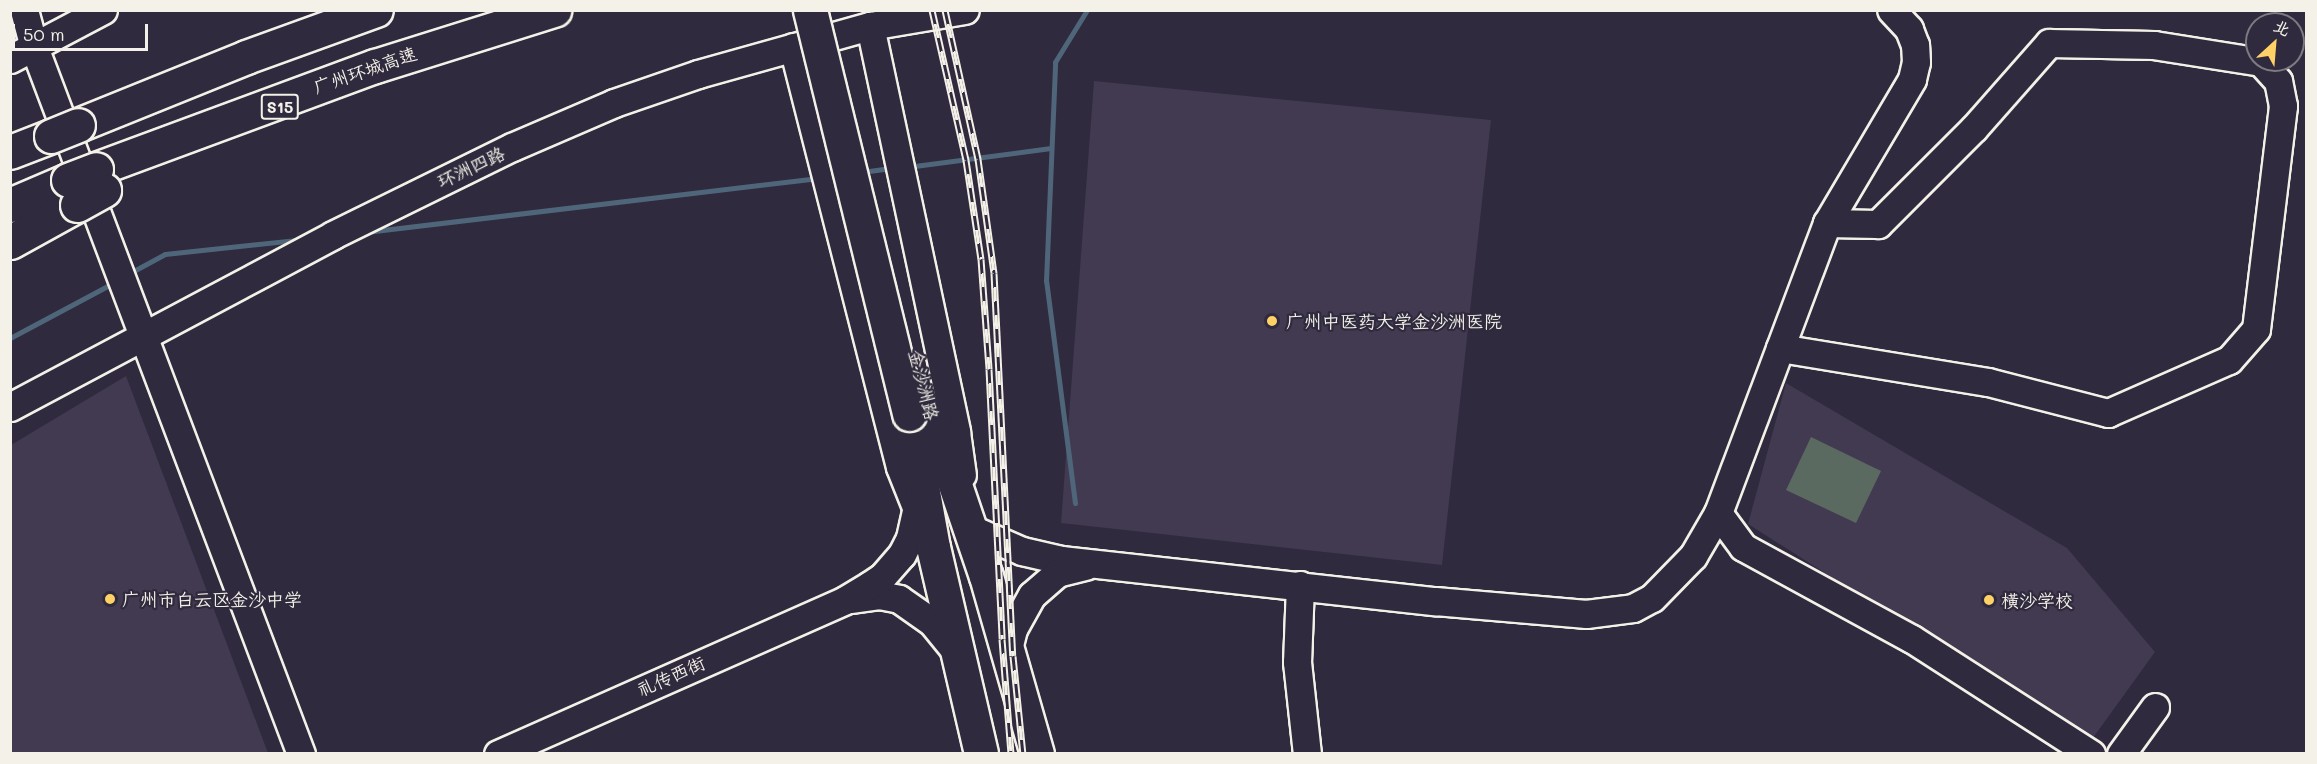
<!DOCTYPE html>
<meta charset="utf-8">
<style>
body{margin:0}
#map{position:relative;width:2317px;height:764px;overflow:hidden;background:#2f2a3d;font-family:Mali,"LXGW WenKai TC",sans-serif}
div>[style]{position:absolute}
.built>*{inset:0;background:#423a50}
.green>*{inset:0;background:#5b6a61}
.stream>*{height:5px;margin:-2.5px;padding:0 2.5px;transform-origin:2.5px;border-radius:2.5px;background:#4f667a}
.roads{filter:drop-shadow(2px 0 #f4f1e8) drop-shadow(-2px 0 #f4f1e8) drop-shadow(0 2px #f4f1e8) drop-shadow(0 -2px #f4f1e8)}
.minor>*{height:27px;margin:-13.5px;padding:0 13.5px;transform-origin:13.5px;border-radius:13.5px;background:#2f2a3d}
.major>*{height:33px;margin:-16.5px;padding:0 16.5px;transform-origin:16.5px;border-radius:16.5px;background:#2f2a3d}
.highway>*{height:33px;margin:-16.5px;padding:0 16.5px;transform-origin:16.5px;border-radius:16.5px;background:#2f2a3d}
.rail>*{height:7px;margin-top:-3.5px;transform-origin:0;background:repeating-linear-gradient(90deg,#2f2a3d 0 14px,#f4f1e8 0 28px);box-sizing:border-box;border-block:2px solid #f4f1e8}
.bridges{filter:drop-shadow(2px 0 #f4f1e8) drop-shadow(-2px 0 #f4f1e8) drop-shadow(0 2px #f4f1e8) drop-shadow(0 -2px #f4f1e8)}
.major-bridge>*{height:33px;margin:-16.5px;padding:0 16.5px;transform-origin:16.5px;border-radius:16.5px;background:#2f2a3d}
.highway-bridge>*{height:33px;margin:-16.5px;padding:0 16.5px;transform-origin:16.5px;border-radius:16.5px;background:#2f2a3d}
.dots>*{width:16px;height:16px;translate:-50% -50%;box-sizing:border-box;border:3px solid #2f2a3d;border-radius:50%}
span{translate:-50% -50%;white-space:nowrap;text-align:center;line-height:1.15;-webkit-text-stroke:4.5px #2f2a3d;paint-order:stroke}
.shield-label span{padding:2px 4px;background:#2f2a3d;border:2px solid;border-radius:4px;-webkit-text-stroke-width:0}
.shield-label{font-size:16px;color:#f4f1e8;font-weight:700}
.street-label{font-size:18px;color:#f4f1e8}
.poi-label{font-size:18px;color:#f4f1e8}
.left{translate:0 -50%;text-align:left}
.frame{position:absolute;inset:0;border:12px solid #f4f1e8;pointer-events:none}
.north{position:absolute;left:2245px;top:12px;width:60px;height:60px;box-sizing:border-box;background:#2f2a3d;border:2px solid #7e7a81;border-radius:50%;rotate:26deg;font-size:16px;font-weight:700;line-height:24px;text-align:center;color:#f4f1e8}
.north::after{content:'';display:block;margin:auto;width:21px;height:27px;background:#ffd166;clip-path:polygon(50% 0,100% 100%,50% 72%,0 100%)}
.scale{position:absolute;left:12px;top:24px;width:136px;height:27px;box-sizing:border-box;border:3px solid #f4f1e8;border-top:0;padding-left:8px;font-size:18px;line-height:21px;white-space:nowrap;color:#f4f1e8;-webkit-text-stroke:4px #2f2a3d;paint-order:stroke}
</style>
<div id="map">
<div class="built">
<i style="clip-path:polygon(1094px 81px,1491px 120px,1442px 565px,1061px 523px)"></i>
<i style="clip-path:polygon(126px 376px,268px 753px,11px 753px,11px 445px)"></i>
<i style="clip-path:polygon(1786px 383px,2067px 548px,2155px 652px,2090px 742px,1748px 524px)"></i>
</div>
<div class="green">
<i style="clip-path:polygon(1811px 437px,1881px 471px,1856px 523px,1786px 490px)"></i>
</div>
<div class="stream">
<i style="left:907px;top:167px;width:145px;rotate:-7.5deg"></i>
<i style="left:862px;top:172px;width:29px;rotate:-8deg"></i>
<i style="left:366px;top:232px;width:454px;rotate:-6.8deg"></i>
<i style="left:128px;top:274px;width:42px;rotate:-28.4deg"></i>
<i style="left:165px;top:254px;width:133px;rotate:-6.1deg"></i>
<i style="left:10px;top:338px;width:119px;rotate:-28.1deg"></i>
<i style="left:1075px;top:503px;width:224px;rotate:-97.4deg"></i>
<i style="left:1046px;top:281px;width:219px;rotate:-87.6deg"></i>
<i style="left:1055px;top:62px;width:61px;rotate:-58.4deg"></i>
</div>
<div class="roads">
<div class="minor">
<i style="left:24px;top:10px;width:38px;rotate:75deg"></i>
<i style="left:34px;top:47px;width:756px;rotate:69.31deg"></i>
<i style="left:870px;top:26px;width:415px;rotate:78deg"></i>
<i style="left:956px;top:432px;width:43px;rotate:82.1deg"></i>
<i style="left:793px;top:47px;width:433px;rotate:75.7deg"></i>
<i style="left:900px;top:467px;width:43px;rotate:68.2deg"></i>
<i style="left:10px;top:59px;width:105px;rotate:-27.8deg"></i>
<i style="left:1780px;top:348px;width:211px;rotate:9.3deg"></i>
<i style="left:1988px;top:382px;width:124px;rotate:14.5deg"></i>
<i style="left:2108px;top:413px;width:132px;rotate:-23.7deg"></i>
<i style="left:2229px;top:360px;width:41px;rotate:-48.9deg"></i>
<i style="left:2256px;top:329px;width:225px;rotate:-83.1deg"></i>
<i style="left:2283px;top:106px;width:25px;rotate:-101deg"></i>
<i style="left:2278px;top:81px;width:25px;rotate:-132deg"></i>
<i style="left:2261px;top:62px;width:108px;rotate:-171deg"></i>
<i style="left:2154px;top:45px;width:105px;rotate:-178.9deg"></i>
<i style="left:2049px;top:43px;width:113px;rotate:131.4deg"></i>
<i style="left:1974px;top:128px;width:136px;rotate:135deg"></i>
<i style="left:1878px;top:224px;width:51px;rotate:-178.9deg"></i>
<i style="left:10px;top:407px;width:366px;rotate:-28deg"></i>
<i style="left:333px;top:235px;width:199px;rotate:-26.2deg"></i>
<i style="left:512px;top:147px;width:111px;rotate:-23.3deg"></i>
<i style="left:614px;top:103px;width:89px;rotate:-19deg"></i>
<i style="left:698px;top:74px;width:179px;rotate:-15.6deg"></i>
<i style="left:870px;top:26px;width:96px;rotate:-9.6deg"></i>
<i style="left:1718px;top:513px;width:42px;rotate:53.7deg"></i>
<i style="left:1743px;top:547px;width:192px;rotate:28.6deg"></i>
<i style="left:1912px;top:639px;width:213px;rotate:32.7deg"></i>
<i style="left:968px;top:516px;width:12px;rotate:85deg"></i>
<i style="left:969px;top:528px;width:58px;rotate:23.5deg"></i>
<i style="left:1022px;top:551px;width:40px;rotate:13deg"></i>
<i style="left:1061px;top:560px;width:376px;rotate:6.3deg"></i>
<i style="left:1435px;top:601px;width:152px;rotate:4.9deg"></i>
<i style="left:1586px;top:614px;width:47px;rotate:-7.3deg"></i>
<i style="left:1633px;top:608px;width:21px;rotate:-28deg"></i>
<i style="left:1652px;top:598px;width:59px;rotate:-45.7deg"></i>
<i style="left:1693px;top:556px;width:50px;rotate:-59.8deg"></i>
<i style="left:1718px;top:513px;width:310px;rotate:-69.4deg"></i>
<i style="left:1827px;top:223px;width:167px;rotate:-59.4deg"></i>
<i style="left:1912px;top:79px;width:17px;rotate:-77deg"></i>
<i style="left:1916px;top:62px;width:17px;rotate:-93deg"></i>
<i style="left:1915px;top:45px;width:17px;rotate:-111deg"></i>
<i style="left:1909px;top:29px;width:26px;rotate:-133deg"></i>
<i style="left:1300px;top:585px;width:77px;rotate:92.2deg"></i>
<i style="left:1297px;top:662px;width:93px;rotate:83.8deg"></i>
<i style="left:852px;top:599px;width:27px;rotate:-8deg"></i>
<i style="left:879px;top:595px;width:20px;rotate:11deg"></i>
<i style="left:899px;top:599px;width:39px;rotate:35deg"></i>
<i style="left:931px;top:621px;width:41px;rotate:50.9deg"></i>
<i style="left:1008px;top:649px;width:21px;rotate:-76deg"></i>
<i style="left:1013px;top:629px;width:39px;rotate:-61deg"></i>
<i style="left:1032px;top:595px;width:33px;rotate:-41deg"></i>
<i style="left:1057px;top:573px;width:29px;rotate:-14deg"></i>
<i style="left:498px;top:754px;width:380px;rotate:-23.9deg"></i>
<i style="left:845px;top:600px;width:29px;rotate:-31deg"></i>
<i style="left:870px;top:585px;width:14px;rotate:-34deg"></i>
<i style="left:882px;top:577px;width:30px;rotate:-49deg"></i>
<i style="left:902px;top:554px;width:18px;rotate:-63deg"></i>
<i style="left:910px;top:538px;width:46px;rotate:-77.5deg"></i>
<i style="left:2121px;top:754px;width:58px;rotate:-54.1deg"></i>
</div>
<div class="major">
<i style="left:930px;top:411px;width:174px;rotate:71.3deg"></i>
<i style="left:986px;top:576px;width:185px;rotate:74deg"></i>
<i style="left:909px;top:414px;width:135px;rotate:79.8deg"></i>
<i style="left:933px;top:547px;width:212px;rotate:76.9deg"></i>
</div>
<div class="highway">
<i style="left:78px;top:125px;width:181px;rotate:-22deg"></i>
<i style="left:246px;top:57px;width:138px;rotate:-19.9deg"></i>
<i style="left:10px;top:152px;width:44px;rotate:-21.3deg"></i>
<i style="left:96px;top:169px;width:297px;rotate:-20.3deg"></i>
<i style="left:375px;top:66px;width:188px;rotate:-17.4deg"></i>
<i style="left:10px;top:205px;width:63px;rotate:-23.3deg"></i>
<i style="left:10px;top:242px;width:77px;rotate:-28.9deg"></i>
</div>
</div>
<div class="rail">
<i style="left:932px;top:10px;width:154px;rotate:77.2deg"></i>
<i style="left:966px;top:160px;width:100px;rotate:81.4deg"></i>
<i style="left:981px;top:259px;width:110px;rotate:85.8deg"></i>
<i style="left:989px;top:369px;width:270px;rotate:87.2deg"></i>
<i style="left:1002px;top:639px;width:115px;rotate:85.5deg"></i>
<i style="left:945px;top:10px;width:153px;rotate:77.5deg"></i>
<i style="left:978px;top:159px;width:115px;rotate:82deg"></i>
<i style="left:994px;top:273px;width:383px;rotate:87.2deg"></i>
<i style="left:1013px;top:656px;width:99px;rotate:84.2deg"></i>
</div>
<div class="bridges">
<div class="major-bridge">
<i style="left:810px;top:10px;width:416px;rotate:76.2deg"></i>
</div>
<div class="highway-bridge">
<i style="left:51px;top:136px;width:29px;rotate:-22deg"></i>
<i style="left:68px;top:180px;width:30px;rotate:-21deg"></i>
<i style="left:77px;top:205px;width:31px;rotate:-29deg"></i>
</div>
</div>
<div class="dots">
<i style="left:1272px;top:321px;background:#ffd166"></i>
<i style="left:110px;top:599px;background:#ffd166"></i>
<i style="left:1989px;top:600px;background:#ffd166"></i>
</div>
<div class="shield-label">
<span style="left:280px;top:107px">S15</span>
</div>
<div class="street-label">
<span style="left:365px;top:70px;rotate:-19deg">广州环城高速</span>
<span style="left:471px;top:167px;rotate:-25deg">环洲四路</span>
<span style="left:924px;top:385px;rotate:76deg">金沙洲路</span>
<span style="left:671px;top:676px;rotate:-24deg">礼传西街</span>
</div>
<div class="poi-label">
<span class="left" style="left:1286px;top:321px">广州中医药大学金沙洲医院</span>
<span class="left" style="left:122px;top:599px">广州市白云区金沙中学</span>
<span class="left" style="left:2001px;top:600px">横沙学校</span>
</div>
<div class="frame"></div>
<div class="north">北</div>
<div class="scale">50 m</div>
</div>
